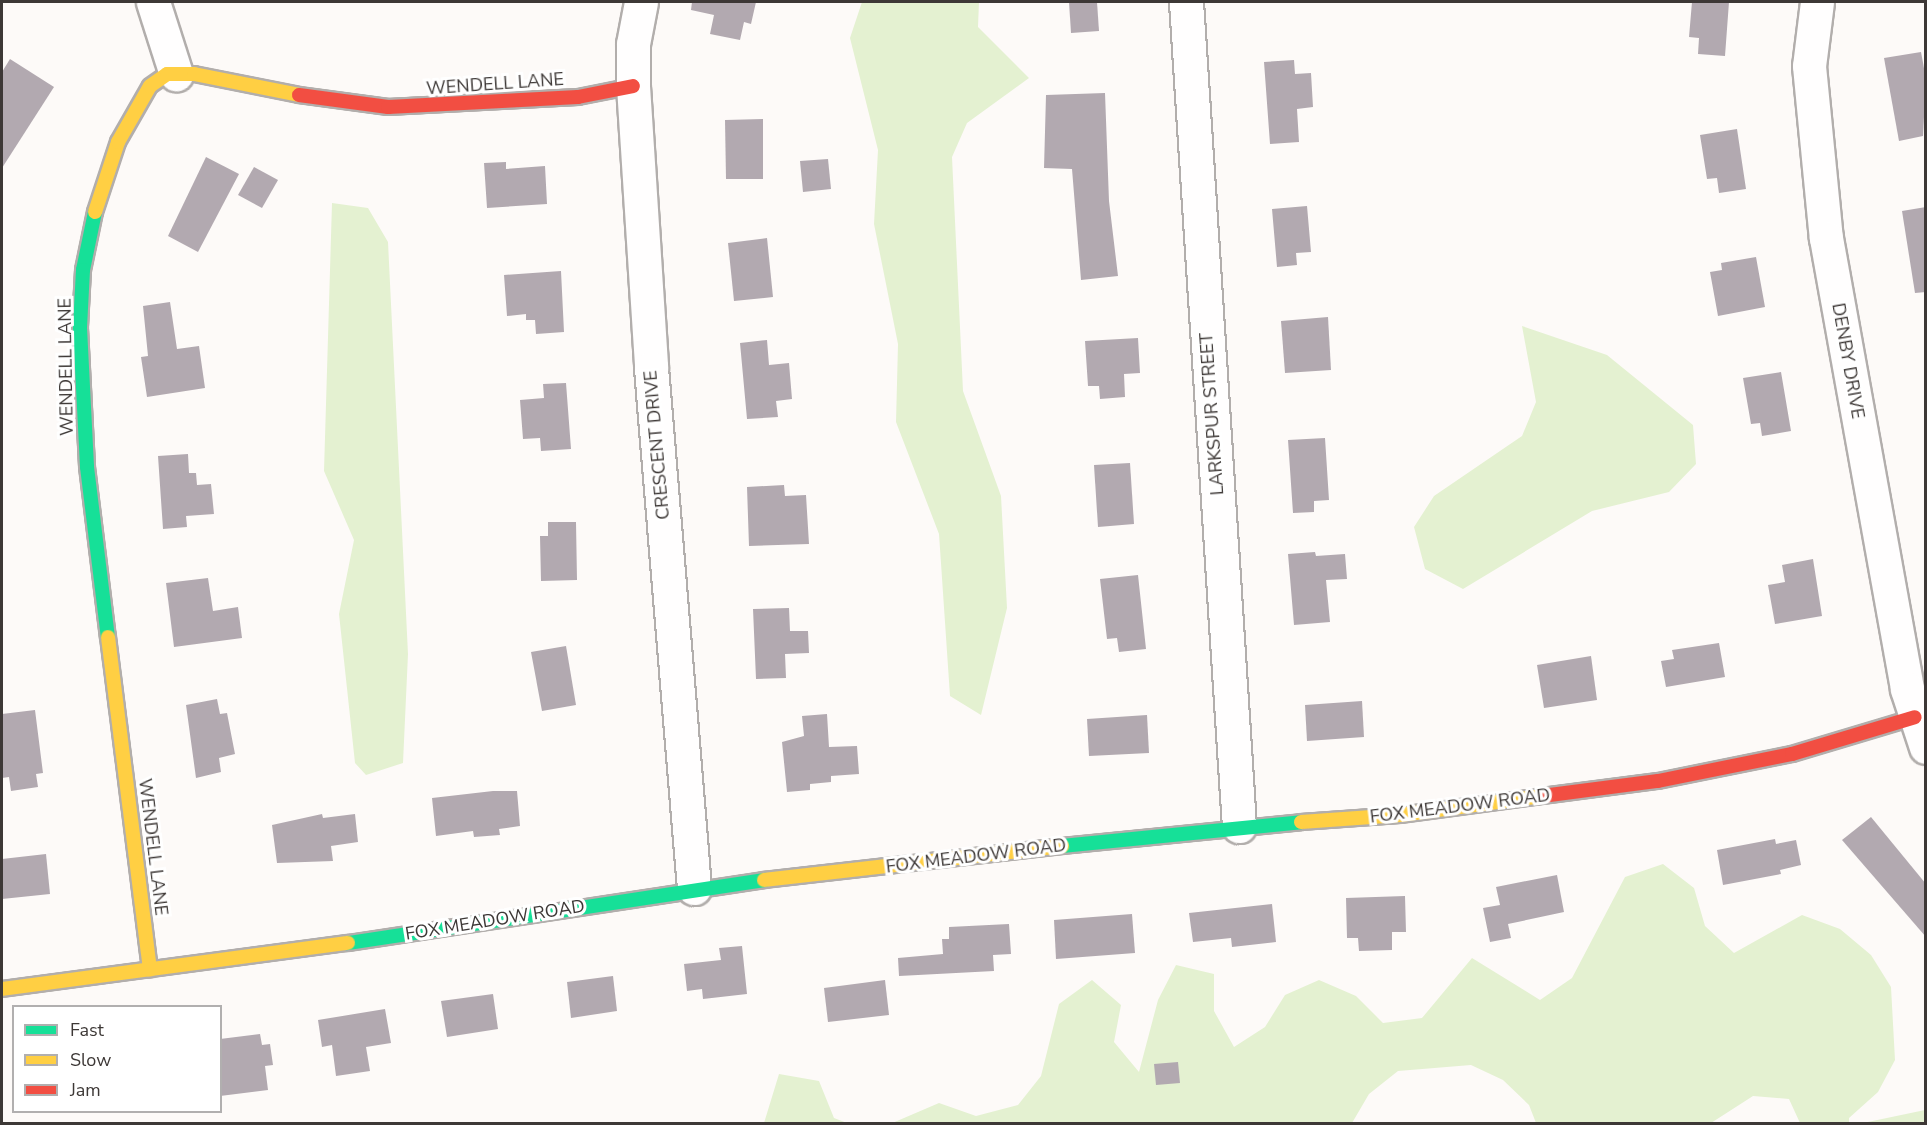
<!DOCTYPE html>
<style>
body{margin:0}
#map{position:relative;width:1927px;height:1125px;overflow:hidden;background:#fdfaf8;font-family:"Nunito Sans",sans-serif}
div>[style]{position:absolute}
.green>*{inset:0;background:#e4f1d1}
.building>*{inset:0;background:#b2a9b0}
.roads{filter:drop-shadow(2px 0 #b2aeac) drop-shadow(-2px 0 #b2aeac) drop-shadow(0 2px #b2aeac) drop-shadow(0 -2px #b2aeac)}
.street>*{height:33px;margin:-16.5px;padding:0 16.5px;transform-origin:16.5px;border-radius:16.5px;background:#fffefe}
.fast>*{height:14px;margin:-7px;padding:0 7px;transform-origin:7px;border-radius:7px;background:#16e098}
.slow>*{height:14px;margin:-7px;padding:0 7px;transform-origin:7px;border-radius:7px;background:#ffcf43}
.jam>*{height:14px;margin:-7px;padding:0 7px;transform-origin:7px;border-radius:7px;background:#f24e42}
span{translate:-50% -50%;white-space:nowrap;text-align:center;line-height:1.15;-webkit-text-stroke:6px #fff;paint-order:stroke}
.street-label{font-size:18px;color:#3d3836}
.frame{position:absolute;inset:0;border:3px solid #3d3836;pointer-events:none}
.legend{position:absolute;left:12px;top:1005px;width:210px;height:108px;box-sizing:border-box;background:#fff;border:2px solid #b1afaf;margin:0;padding:8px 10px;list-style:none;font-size:18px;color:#3d3836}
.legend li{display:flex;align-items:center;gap:12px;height:30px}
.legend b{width:30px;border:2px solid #b1afaf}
</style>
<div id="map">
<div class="green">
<i style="clip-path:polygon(862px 2px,979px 2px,978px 27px,1029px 78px,967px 123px,952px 157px,963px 391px,1001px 496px,1007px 608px,981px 715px,950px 696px,939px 534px,896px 422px,898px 344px,874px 224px,878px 150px,850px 38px)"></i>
<i style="clip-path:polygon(332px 203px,368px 208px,388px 242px,408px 654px,403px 763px,366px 775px,355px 763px,339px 614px,354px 540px,324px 471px)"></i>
<i style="clip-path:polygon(1522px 326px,1607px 355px,1693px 425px,1696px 464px,1669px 492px,1592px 511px,1463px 589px,1425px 569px,1414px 527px,1434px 496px,1522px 436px,1536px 402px)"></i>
<i style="clip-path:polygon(1663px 864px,1694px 888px,1705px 926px,1734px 953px,1802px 915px,1840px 929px,1871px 955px,1891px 987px,1895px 1060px,1878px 1092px,1849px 1118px,1849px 1123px,1800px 1123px,1789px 1099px,1753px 1096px,1711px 1123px,1536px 1123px,1529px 1105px,1503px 1080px,1471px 1065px,1398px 1071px,1369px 1094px,1352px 1123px,890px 1124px,939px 1103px,976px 1116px,1018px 1105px,1041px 1076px,1059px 1004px,1092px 980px,1121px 1005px,1114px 1042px,1139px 1072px,1158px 1000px,1176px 965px,1214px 974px,1214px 1011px,1234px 1047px,1265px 1027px,1285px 995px,1319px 980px,1356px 996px,1383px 1023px,1422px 1018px,1472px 958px,1540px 1000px,1572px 978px,1625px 877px)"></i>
<i style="clip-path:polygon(779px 1074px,819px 1081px,834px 1118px,847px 1123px,764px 1123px)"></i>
<i style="clip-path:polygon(1925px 1110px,1925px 1123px,1863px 1123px)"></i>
</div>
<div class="building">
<i style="clip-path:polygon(692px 2px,756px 2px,751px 24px,744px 22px,740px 40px,710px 34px,714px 15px,691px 10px)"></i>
<i style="clip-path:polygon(1069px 2px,1097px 2px,1099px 31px,1071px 33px)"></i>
<i style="clip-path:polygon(1692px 2px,1729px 2px,1725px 56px,1698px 54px,1699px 38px,1689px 37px)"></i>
<i style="clip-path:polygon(1921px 52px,1926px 79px,1923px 136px,1899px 141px,1884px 58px)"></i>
<i style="clip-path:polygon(10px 59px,54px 87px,2px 168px,2px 72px)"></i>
<i style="clip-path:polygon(1294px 60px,1295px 74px,1311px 73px,1313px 107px,1297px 109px,1299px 142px,1270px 144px,1264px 62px)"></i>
<i style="clip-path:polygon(1105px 93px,1109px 201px,1118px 276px,1081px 280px,1072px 169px,1044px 168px,1046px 95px)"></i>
<i style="clip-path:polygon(763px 119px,763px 179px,726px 179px,725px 120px)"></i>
<i style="clip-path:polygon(1737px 129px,1746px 189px,1719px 193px,1717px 178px,1707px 179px,1700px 135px)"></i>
<i style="clip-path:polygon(206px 157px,239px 174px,198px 252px,168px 236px)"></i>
<i style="clip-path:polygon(828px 159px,831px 189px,803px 192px,800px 161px)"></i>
<i style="clip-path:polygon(506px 162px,506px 169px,545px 166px,547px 204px,487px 208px,484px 163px)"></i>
<i style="clip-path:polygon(254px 167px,278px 180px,262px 208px,238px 195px)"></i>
<i style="clip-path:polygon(1307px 206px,1311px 252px,1296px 253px,1297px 265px,1277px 267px,1272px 209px)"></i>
<i style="clip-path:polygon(1926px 207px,1926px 292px,1915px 293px,1902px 211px)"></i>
<i style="clip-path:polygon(767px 238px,773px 297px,734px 301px,728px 243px)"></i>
<i style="clip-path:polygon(1756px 257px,1765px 307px,1718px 316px,1710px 272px,1722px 270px,1721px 263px)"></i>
<i style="clip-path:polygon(561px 271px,564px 332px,536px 334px,535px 320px,526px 320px,526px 314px,507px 316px,504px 275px)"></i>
<i style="clip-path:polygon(170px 302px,177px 349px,199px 346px,205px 388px,147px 397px,141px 357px,148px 356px,143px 306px)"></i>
<i style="clip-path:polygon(1328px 317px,1331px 370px,1285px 373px,1281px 321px)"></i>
<i style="clip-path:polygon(1138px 338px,1140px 373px,1124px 374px,1125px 397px,1100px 399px,1099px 386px,1088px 386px,1085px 341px)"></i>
<i style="clip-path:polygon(767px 340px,769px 365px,789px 363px,792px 399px,776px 401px,778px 417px,747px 419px,740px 343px)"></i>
<i style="clip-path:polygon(1781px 372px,1791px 431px,1762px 436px,1760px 423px,1751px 424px,1743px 378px)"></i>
<i style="clip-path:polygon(566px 383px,571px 449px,541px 451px,540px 438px,523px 439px,520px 400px,544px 398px,543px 384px)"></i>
<i style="clip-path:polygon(1325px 438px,1329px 500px,1314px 501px,1314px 512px,1293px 513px,1288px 440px)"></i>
<i style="clip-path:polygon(188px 454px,189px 473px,196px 473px,197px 485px,211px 484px,214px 514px,186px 516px,187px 527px,163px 529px,158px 456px)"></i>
<i style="clip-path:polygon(1130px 463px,1134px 524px,1098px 527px,1094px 465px)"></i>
<i style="clip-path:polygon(784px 485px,785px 496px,806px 495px,809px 544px,749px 546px,747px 487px)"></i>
<i style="clip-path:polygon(548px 522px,576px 522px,577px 580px,541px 581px,540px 536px,548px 536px)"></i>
<i style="clip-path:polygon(1315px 552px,1316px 556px,1345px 554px,1347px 579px,1326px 580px,1330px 622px,1294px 625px,1288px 554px)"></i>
<i style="clip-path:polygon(1813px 559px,1822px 616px,1775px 624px,1768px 585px,1785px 582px,1782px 565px)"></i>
<i style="clip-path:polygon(1138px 575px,1146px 649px,1119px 652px,1117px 638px,1107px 639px,1100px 579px)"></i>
<i style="clip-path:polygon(208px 578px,213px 611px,238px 607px,242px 638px,174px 647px,166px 583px)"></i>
<i style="clip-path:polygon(789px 608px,790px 631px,808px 631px,809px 653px,785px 654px,786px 678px,756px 679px,753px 609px)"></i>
<i style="clip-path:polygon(1719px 643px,1725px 677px,1666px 687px,1661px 661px,1674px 659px,1672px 650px)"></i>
<i style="clip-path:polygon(566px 646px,576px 705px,542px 711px,531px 652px)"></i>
<i style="clip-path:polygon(1591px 656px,1597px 700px,1544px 708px,1537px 665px)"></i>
<i style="clip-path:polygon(217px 699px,220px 714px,227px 713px,235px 754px,219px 758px,221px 772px,196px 778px,186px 705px)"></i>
<i style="clip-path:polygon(1362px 701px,1364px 737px,1307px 741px,1305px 705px)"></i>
<i style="clip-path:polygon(35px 710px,43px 773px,36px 774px,38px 787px,11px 791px,9px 777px,2px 778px,2px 714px)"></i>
<i style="clip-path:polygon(827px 714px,829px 747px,857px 746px,859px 774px,831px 776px,831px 782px,810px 784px,810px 790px,787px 792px,782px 742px,804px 736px,802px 716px)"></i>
<i style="clip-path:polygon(1147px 715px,1149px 753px,1089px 756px,1087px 719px)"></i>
<i style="clip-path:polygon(493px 791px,517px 791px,520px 826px,499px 829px,500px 835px,474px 837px,473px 831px,436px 836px,432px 798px)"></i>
<i style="clip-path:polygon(322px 814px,323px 818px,355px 814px,358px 842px,331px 846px,333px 861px,277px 863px,272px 825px)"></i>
<i style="clip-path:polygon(1871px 817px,1926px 884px,1926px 937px,1842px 840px)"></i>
<i style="clip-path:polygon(1775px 839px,1776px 844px,1796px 840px,1801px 865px,1780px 870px,1781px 874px,1723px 885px,1717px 850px)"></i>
<i style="clip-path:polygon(46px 854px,50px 894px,2px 899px,2px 859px)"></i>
<i style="clip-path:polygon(1557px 875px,1564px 912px,1508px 924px,1511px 938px,1490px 942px,1483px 908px,1500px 905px,1496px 887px)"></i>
<i style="clip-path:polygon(1405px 896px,1406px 932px,1392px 932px,1392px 950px,1359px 951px,1358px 938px,1347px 938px,1346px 898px)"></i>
<i style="clip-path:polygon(1272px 904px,1276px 942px,1232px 947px,1231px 938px,1193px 942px,1189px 913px)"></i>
<i style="clip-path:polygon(1132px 914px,1135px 953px,1056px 959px,1054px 920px)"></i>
<i style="clip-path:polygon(1009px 924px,1011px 954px,993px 955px,994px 971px,899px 976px,898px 958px,943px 954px,942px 939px,949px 939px,949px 927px)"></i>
<i style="clip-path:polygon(742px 946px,747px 994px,703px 999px,702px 989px,687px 991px,684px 964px,721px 960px,719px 948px)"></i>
<i style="clip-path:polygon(613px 976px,617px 1011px,571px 1018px,567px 982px)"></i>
<i style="clip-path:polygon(885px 980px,889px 1015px,828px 1022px,824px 988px)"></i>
<i style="clip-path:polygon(493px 994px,498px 1029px,447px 1037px,441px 1001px)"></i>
<i style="clip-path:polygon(385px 1009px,391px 1043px,366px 1047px,370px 1071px,336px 1076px,332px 1045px,322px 1047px,318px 1020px)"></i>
<i style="clip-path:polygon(260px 1034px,262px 1045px,270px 1044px,273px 1065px,265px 1066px,268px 1090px,220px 1096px,220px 1039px)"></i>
<i style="clip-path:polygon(1178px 1062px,1180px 1083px,1156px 1085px,1154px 1064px)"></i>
</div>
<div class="roads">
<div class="street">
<i style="left:153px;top:2px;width:76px;rotate:72.3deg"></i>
<i style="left:641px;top:2px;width:43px;rotate:100.8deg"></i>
<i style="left:633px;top:44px;width:42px;rotate:90deg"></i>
<i style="left:633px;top:86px;width:283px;rotate:86.3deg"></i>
<i style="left:651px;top:368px;width:522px;rotate:85.27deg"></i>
<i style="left:1186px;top:2px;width:826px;rotate:86.32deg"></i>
<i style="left:1817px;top:2px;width:64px;rotate:97.1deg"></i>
<i style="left:1809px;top:66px;width:173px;rotate:84.4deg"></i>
<i style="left:1826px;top:238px;width:458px;rotate:79.8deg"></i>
<i style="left:1907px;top:689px;width:61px;rotate:71.9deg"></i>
</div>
<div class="fast">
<i style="left:95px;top:212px;width:59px;rotate:101.7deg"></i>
<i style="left:83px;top:270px;width:58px;rotate:93deg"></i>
<i style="left:80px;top:328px;width:139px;rotate:87.1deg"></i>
<i style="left:87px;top:467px;width:171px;rotate:83deg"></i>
<i style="left:1062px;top:846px;width:240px;rotate:-5.7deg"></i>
<i style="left:348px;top:943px;width:421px;rotate:-8.6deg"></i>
</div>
<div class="slow">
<i style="left:95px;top:212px;width:74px;rotate:-71.8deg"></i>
<i style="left:118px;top:142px;width:64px;rotate:-60.3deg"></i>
<i style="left:150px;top:86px;width:21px;rotate:-35deg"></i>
<i style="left:167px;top:74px;width:27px"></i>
<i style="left:194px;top:74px;width:107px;rotate:11.3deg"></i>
<i style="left:108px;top:637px;width:335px;rotate:82.8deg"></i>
<i style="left:1301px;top:822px;width:99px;rotate:-4deg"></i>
<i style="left:1400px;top:815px;width:143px;rotate:-7.6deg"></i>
<i style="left:764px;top:880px;width:300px;rotate:-6.5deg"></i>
<i style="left:2px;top:989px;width:349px;rotate:-7.6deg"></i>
</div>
<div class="jam">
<i style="left:299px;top:95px;width:90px;rotate:7.7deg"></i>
<i style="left:388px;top:107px;width:190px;rotate:-3deg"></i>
<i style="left:578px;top:97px;width:56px;rotate:-11.3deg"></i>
<i style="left:1542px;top:796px;width:117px;rotate:-7.4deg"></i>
<i style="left:1658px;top:781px;width:137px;rotate:-11.4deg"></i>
<i style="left:1792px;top:754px;width:128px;rotate:-16.7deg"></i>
</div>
</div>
<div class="street-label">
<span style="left:495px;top:84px;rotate:-4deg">WENDELL LANE</span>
<span style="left:1848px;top:361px;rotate:80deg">DENBY DRIVE</span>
<span style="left:66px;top:367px;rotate:-91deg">WENDELL LANE</span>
<span style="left:1212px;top:414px;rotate:-94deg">LARKSPUR STREET</span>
<span style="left:657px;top:445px;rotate:-95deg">CRESCENT DRIVE</span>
<span style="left:1460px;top:806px;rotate:-7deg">FOX MEADOW ROAD</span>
<span style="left:153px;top:847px;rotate:83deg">WENDELL LANE</span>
<span style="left:976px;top:856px;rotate:-7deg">FOX MEADOW ROAD</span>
<span style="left:495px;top:920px;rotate:-9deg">FOX MEADOW ROAD</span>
</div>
<div class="frame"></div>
<ul class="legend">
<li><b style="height:8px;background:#16e098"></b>Fast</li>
<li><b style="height:8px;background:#ffcf43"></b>Slow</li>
<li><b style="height:8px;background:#f24e42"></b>Jam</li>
</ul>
</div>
